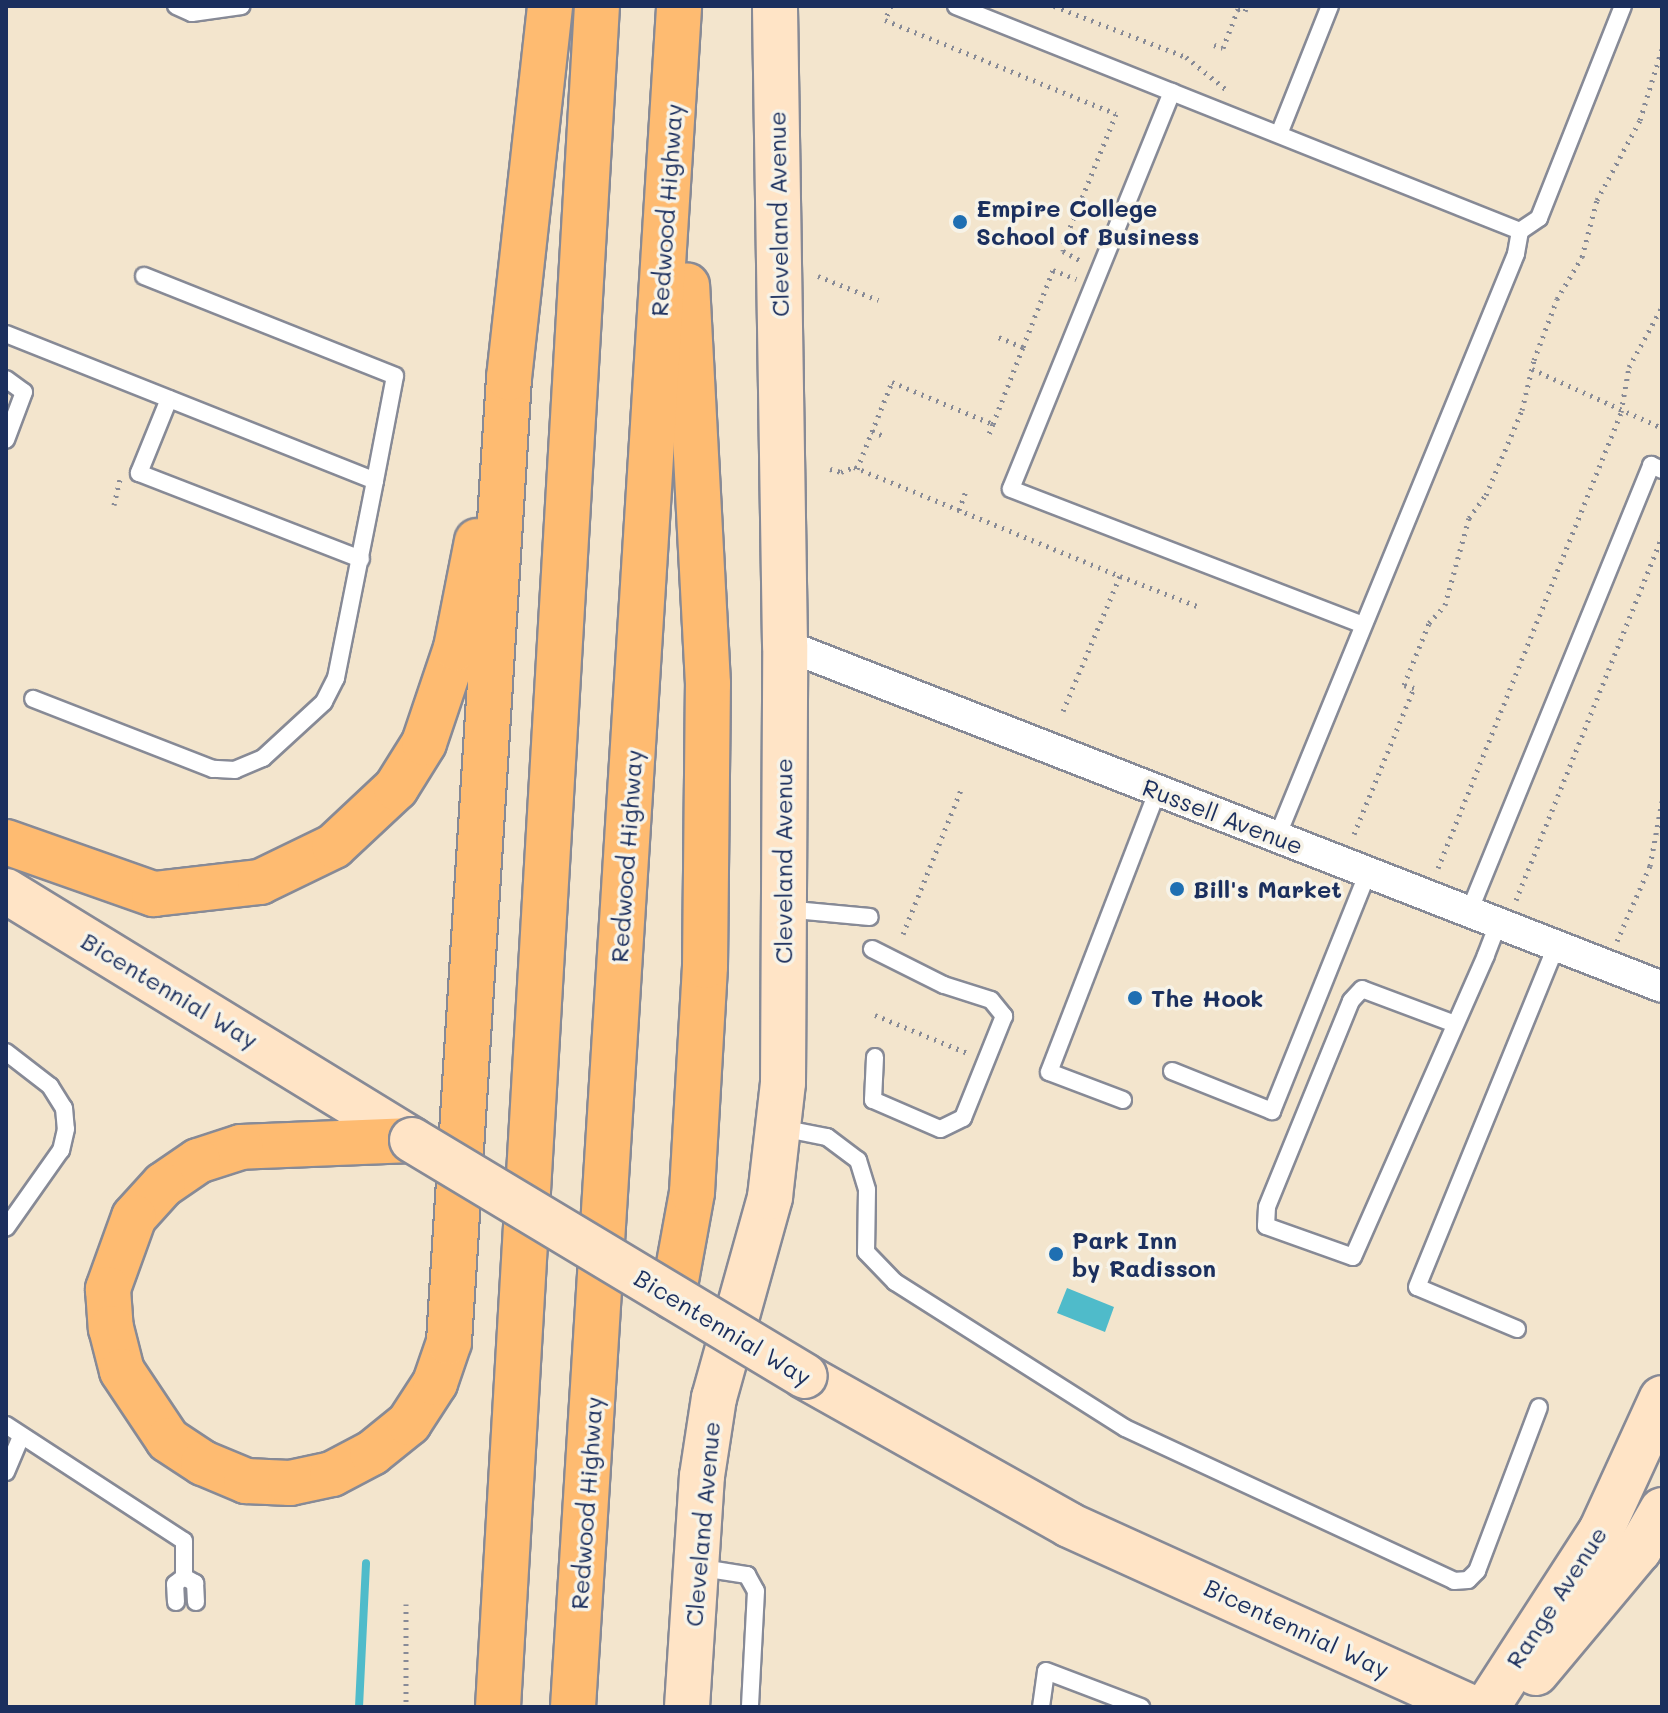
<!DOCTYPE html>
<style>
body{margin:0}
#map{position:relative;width:1668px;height:1713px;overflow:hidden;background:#f3e5cd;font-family:Mali,sans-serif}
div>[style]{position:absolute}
.water>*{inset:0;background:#4fbbca}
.stream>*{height:8px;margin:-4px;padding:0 4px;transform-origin:4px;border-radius:4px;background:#4fbbca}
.path>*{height:5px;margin-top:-2.5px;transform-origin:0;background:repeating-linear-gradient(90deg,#878a96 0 2px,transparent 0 8px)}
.roads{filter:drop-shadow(2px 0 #878a96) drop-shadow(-2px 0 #878a96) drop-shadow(0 2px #878a96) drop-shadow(0 -2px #878a96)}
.lane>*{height:16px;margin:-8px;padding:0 8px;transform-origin:8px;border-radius:8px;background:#fff}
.street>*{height:30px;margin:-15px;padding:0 15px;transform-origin:15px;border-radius:15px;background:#fff}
.secondary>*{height:44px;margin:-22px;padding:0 22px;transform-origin:22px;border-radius:22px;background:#ffe4c6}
.highway>*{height:44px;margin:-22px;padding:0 22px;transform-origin:22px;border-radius:22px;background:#febb71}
.bridges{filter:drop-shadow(2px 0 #878a96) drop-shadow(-2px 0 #878a96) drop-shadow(0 2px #878a96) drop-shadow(0 -2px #878a96)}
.secondary-bridge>*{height:44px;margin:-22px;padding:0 22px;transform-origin:22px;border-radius:22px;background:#ffe4c6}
.dots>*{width:22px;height:22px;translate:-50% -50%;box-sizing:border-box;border:4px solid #f7f3e8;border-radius:50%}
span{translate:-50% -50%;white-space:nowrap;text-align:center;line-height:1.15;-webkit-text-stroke:7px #f7f3e8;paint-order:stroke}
.poi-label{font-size:24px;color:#1b2f5e;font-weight:700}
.left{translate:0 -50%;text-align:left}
.street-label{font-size:24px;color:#1b2f5e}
.frame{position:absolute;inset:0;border:8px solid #1b2f5e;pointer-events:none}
</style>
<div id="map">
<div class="water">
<i style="clip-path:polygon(1067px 1288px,1114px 1307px,1105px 1332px,1057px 1313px)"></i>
</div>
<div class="stream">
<i style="left:359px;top:1707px;width:144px;rotate:-87.2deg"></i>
</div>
<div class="path">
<i style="left:891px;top:6px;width:15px;rotate:113deg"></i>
<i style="left:885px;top:20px;width:249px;rotate:22.1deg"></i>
<i style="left:1116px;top:114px;width:138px;rotate:112.1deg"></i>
<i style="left:1064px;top:242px;width:9px;rotate:96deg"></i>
<i style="left:1063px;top:251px;width:23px;rotate:29deg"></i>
<i style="left:1054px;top:6px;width:142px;rotate:21.1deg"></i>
<i style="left:1186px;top:57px;width:54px;rotate:39deg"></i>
<i style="left:1214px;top:45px;width:9px;rotate:18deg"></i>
<i style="left:1223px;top:48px;width:42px;rotate:-69deg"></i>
<i style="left:1238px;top:9px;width:7px;rotate:16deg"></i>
<i style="left:1245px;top:11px;width:5px;rotate:-68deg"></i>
<i style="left:818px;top:276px;width:65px;rotate:21.8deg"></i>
<i style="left:1023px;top:347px;width:83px;rotate:-68.7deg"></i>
<i style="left:1053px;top:270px;width:25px;rotate:21deg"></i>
<i style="left:1532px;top:369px;width:143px;rotate:24.4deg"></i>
<i style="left:993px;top:424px;width:83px;rotate:-68.7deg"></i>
<i style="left:1023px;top:347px;width:31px;rotate:-158deg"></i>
<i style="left:872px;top:431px;width:12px;rotate:24deg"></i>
<i style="left:830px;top:469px;width:11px;rotate:15deg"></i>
<i style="left:841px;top:472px;width:14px;rotate:-21deg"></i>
<i style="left:854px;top:467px;width:287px;rotate:22.3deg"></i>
<i style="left:857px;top:469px;width:94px;rotate:-68.1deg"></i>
<i style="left:892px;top:382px;width:109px;rotate:22.6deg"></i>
<i style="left:993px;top:424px;width:11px;rotate:112deg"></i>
<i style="left:114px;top:505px;width:26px;rotate:-77deg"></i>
<i style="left:959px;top:510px;width:20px;rotate:-70deg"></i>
<i style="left:1063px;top:711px;width:147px;rotate:-67.1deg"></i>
<i style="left:1120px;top:576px;width:83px;rotate:21.3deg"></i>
<i style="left:1354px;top:834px;width:158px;rotate:-67.7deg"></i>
<i style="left:1414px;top:688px;width:10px;rotate:-163deg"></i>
<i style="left:1404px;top:685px;width:67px;rotate:-68deg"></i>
<i style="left:1429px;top:623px;width:24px;rotate:-48deg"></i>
<i style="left:1445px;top:605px;width:90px;rotate:-74.6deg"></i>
<i style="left:1469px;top:518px;width:29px;rotate:-54deg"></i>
<i style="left:1486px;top:495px;width:92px;rotate:-67deg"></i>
<i style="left:1522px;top:410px;width:51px;rotate:-76.5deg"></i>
<i style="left:1534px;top:360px;width:65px;rotate:-69.3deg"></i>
<i style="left:1557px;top:299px;width:49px;rotate:-59.2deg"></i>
<i style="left:1582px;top:257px;width:59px;rotate:-75.3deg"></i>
<i style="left:1597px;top:200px;width:91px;rotate:-61.7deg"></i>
<i style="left:1640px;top:120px;width:74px;rotate:-72.8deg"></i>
<i style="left:1438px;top:868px;width:491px;rotate:-68.1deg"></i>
<i style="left:1621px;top:412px;width:46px;rotate:-79.9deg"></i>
<i style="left:1629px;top:367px;width:68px;rotate:-61.2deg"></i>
<i style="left:1516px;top:900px;width:392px;rotate:-68.1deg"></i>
<i style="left:903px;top:934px;width:155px;rotate:-68.1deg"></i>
<i style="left:1617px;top:941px;width:82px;rotate:-66.3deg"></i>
<i style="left:1650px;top:866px;width:66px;rotate:-79.5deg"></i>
<i style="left:875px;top:1015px;width:103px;rotate:22.3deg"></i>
<i style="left:406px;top:1604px;width:103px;rotate:90deg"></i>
</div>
<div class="roads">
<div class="lane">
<i style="left:176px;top:6px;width:17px;rotate:24deg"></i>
<i style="left:192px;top:13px;width:50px;rotate:-8deg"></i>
<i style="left:956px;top:6px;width:607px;rotate:21.75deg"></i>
<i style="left:1520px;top:231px;width:23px;rotate:100deg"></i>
<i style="left:1516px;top:254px;width:630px;rotate:112.29deg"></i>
<i style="left:1172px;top:92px;width:428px;rotate:112.1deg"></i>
<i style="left:1011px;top:489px;width:377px;rotate:21.1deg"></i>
<i style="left:1279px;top:134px;width:138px;rotate:-68.3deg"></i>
<i style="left:1520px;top:231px;width:23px;rotate:-34deg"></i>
<i style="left:1539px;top:218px;width:228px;rotate:-68.4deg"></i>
<i style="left:144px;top:276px;width:270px;rotate:21.7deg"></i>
<i style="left:395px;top:376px;width:107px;rotate:100.8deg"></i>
<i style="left:6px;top:334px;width:397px;rotate:21.7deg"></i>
<i style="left:375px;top:481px;width:201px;rotate:101.2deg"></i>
<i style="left:336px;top:678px;width:27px;rotate:117deg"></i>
<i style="left:324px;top:702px;width:83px;rotate:137.4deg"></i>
<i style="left:263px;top:758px;width:30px;rotate:157deg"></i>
<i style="left:235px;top:770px;width:22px;rotate:-177deg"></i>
<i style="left:213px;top:769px;width:193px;rotate:-158.7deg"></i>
<i style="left:6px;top:379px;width:22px;rotate:36deg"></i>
<i style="left:24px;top:392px;width:51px;rotate:110.6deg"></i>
<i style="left:169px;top:399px;width:80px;rotate:112.1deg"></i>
<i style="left:139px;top:473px;width:238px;rotate:21.2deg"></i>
<i style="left:784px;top:909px;width:86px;rotate:5.3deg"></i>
<i style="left:1469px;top:912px;width:483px;rotate:-67.8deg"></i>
<i style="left:1651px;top:465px;width:12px;rotate:24deg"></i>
<i style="left:872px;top:949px;width:80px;rotate:26.6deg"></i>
<i style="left:944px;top:985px;width:49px;rotate:17.7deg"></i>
<i style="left:991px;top:1000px;width:21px;rotate:51deg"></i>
<i style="left:1004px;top:1016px;width:110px;rotate:111.9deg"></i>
<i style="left:963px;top:1118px;width:25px;rotate:154deg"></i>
<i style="left:940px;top:1129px;width:73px;rotate:-156.6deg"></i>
<i style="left:873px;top:1100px;width:43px;rotate:-87.3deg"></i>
<i style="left:1455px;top:1024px;width:99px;rotate:-159.4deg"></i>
<i style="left:1362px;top:989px;width:16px;rotate:133deg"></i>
<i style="left:1351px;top:1001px;width:222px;rotate:112.2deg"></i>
<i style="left:1267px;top:1207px;width:19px;rotate:93deg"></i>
<i style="left:1266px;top:1226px;width:92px;rotate:19.6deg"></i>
<i style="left:1353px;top:1257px;width:330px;rotate:-66.2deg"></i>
<i style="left:1486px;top:955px;width:34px;rotate:-69deg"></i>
<i style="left:6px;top:1052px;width:56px;rotate:37.7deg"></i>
<i style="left:50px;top:1086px;width:26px;rotate:58deg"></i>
<i style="left:64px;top:1108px;width:21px;rotate:85deg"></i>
<i style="left:66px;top:1129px;width:22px;rotate:103deg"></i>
<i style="left:61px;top:1150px;width:95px;rotate:125.2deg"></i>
<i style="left:1172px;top:1071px;width:108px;rotate:21.8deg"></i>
<i style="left:1272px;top:1111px;width:258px;rotate:-68.1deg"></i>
<i style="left:1123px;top:1100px;width:79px;rotate:-159.3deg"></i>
<i style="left:1049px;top:1072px;width:302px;rotate:-68.9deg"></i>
<i style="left:781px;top:1128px;width:47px;rotate:11.1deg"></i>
<i style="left:827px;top:1137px;width:39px;rotate:37deg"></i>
<i style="left:858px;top:1160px;width:31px;rotate:73deg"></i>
<i style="left:867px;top:1190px;width:62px;rotate:90.9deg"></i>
<i style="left:866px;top:1252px;width:42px;rotate:46deg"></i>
<i style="left:895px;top:1282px;width:272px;rotate:32.4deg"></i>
<i style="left:1125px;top:1428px;width:363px;rotate:24.9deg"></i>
<i style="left:1454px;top:1581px;width:14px;rotate:-4deg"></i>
<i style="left:1468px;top:1580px;width:13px;rotate:-45deg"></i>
<i style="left:1477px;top:1571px;width:175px;rotate:-69.3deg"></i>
<i style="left:1517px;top:1329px;width:108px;rotate:-157.2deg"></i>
<i style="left:1417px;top:1287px;width:368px;rotate:-67.8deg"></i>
<i style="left:6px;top:1425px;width:212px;rotate:33.1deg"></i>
<i style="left:184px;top:1541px;width:36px;rotate:90deg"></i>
<i style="left:6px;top:1472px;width:39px;rotate:-67deg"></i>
<i style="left:696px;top:1567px;width:52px;rotate:8.9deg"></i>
<i style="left:747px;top:1575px;width:18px;rotate:61deg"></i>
<i style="left:756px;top:1591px;width:116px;rotate:93deg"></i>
<i style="left:184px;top:1577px;width:13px;rotate:29deg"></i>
<i style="left:195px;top:1583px;width:19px;rotate:87deg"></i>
<i style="left:176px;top:1602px;width:18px;rotate:-93deg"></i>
<i style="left:175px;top:1584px;width:11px;rotate:-38deg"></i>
<i style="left:1041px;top:1707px;width:36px;rotate:-82deg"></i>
<i style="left:1046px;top:1671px;width:102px;rotate:20.8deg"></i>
</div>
<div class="street">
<i style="left:785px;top:645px;width:941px;rotate:21.3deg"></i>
</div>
<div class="secondary">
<i style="left:6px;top:891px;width:476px;rotate:31.5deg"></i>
<i style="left:804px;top:1376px;width:304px;rotate:29.3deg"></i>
<i style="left:1069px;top:1525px;width:441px;rotate:24.4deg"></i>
<i style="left:1536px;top:1673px;width:160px;rotate:-50.1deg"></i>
<i style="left:1639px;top:1550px;width:46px;rotate:-60.1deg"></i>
<i style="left:687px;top:1707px;width:231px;rotate:-86.3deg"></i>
<i style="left:702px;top:1476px;width:79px;rotate:-81.3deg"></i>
<i style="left:714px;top:1398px;width:209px;rotate:-74.4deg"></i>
<i style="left:770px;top:1197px;width:115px;rotate:-83.5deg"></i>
<i style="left:783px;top:1083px;width:438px;rotate:-89.7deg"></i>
<i style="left:785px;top:645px;width:639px;rotate:-90.9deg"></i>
<i style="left:1487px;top:1707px;width:210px;rotate:-57.1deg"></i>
<i style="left:1601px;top:1531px;width:146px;rotate:-65.4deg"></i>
</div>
<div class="highway">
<i style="left:6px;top:842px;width:157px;rotate:19.4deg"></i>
<i style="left:154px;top:894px;width:107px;rotate:-6.5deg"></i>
<i style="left:260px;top:882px;width:82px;rotate:-25.9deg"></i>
<i style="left:334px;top:846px;width:85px;rotate:-43.1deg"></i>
<i style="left:396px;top:788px;width:53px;rotate:-58.1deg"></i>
<i style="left:424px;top:743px;width:100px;rotate:-71.4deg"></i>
<i style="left:456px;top:648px;width:109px;rotate:-78.9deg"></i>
<i style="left:412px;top:1140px;width:171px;rotate:177.7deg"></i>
<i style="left:241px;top:1147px;width:45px;rotate:162deg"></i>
<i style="left:198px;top:1161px;width:42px;rotate:145.6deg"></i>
<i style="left:163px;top:1185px;width:43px;rotate:132.2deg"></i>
<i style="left:134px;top:1217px;width:77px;rotate:109.9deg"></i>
<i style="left:108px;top:1289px;width:39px;rotate:86deg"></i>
<i style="left:111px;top:1328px;width:44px;rotate:75.7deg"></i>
<i style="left:122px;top:1371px;width:83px;rotate:56.3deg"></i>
<i style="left:168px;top:1440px;width:42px;rotate:33.3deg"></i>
<i style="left:203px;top:1463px;width:47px;rotate:22.7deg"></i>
<i style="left:246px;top:1481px;width:44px;rotate:2.6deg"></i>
<i style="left:290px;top:1483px;width:43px;rotate:-12.1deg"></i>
<i style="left:332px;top:1474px;width:45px;rotate:-27.7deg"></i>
<i style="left:372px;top:1453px;width:48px;rotate:-39deg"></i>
<i style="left:409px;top:1423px;width:48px;rotate:-57deg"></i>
<i style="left:435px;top:1383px;width:43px;rotate:-71.1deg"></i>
<i style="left:449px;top:1342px;width:966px;rotate:-86.44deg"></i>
<i style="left:509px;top:378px;width:374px;rotate:-83.7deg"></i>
<i style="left:673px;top:1297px;width:107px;rotate:-79.7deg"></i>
<i style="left:692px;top:1192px;width:226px;rotate:-86.7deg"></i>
<i style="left:705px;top:966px;width:282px;rotate:-89.4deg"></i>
<i style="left:708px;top:684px;width:399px;rotate:-93deg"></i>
<i style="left:498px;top:1707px;width:1704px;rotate:-86.67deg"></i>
<i style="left:573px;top:1707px;width:1704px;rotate:-86.43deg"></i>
</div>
</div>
<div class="bridges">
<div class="secondary-bridge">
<i style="left:412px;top:1140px;width:458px;rotate:31deg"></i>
</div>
</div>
<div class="dots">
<i style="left:960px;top:222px;background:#1f6fb2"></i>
<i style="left:1177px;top:889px;background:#1f6fb2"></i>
<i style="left:1135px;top:998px;background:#1f6fb2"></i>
<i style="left:1056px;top:1254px;background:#1f6fb2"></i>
</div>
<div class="poi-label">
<span class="left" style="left:976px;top:222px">Empire College<br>School of Business</span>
<span class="left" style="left:1193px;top:889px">Bill's Market</span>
<span class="left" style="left:1151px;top:998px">The Hook</span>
<span class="left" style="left:1072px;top:1254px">Park Inn<br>by Radisson</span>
</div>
<div class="street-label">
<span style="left:666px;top:210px;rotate:-86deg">Redwood Highway</span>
<span style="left:778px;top:214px;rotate:-91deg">Cleveland Avenue</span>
<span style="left:1223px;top:816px;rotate:21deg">Russell Avenue</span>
<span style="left:626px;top:856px;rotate:-86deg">Redwood Highway</span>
<span style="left:783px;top:861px;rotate:-90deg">Cleveland Avenue</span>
<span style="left:170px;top:990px;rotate:31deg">Bicentennial Way</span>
<span style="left:723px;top:1327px;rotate:31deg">Bicentennial Way</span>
<span style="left:586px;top:1503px;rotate:-86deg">Redwood Highway</span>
<span style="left:702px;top:1524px;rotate:-85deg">Cleveland Avenue</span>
<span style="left:1556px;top:1597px;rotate:-57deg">Range Avenue</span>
<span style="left:1297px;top:1628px;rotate:25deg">Bicentennial Way</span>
</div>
<div class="frame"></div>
</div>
